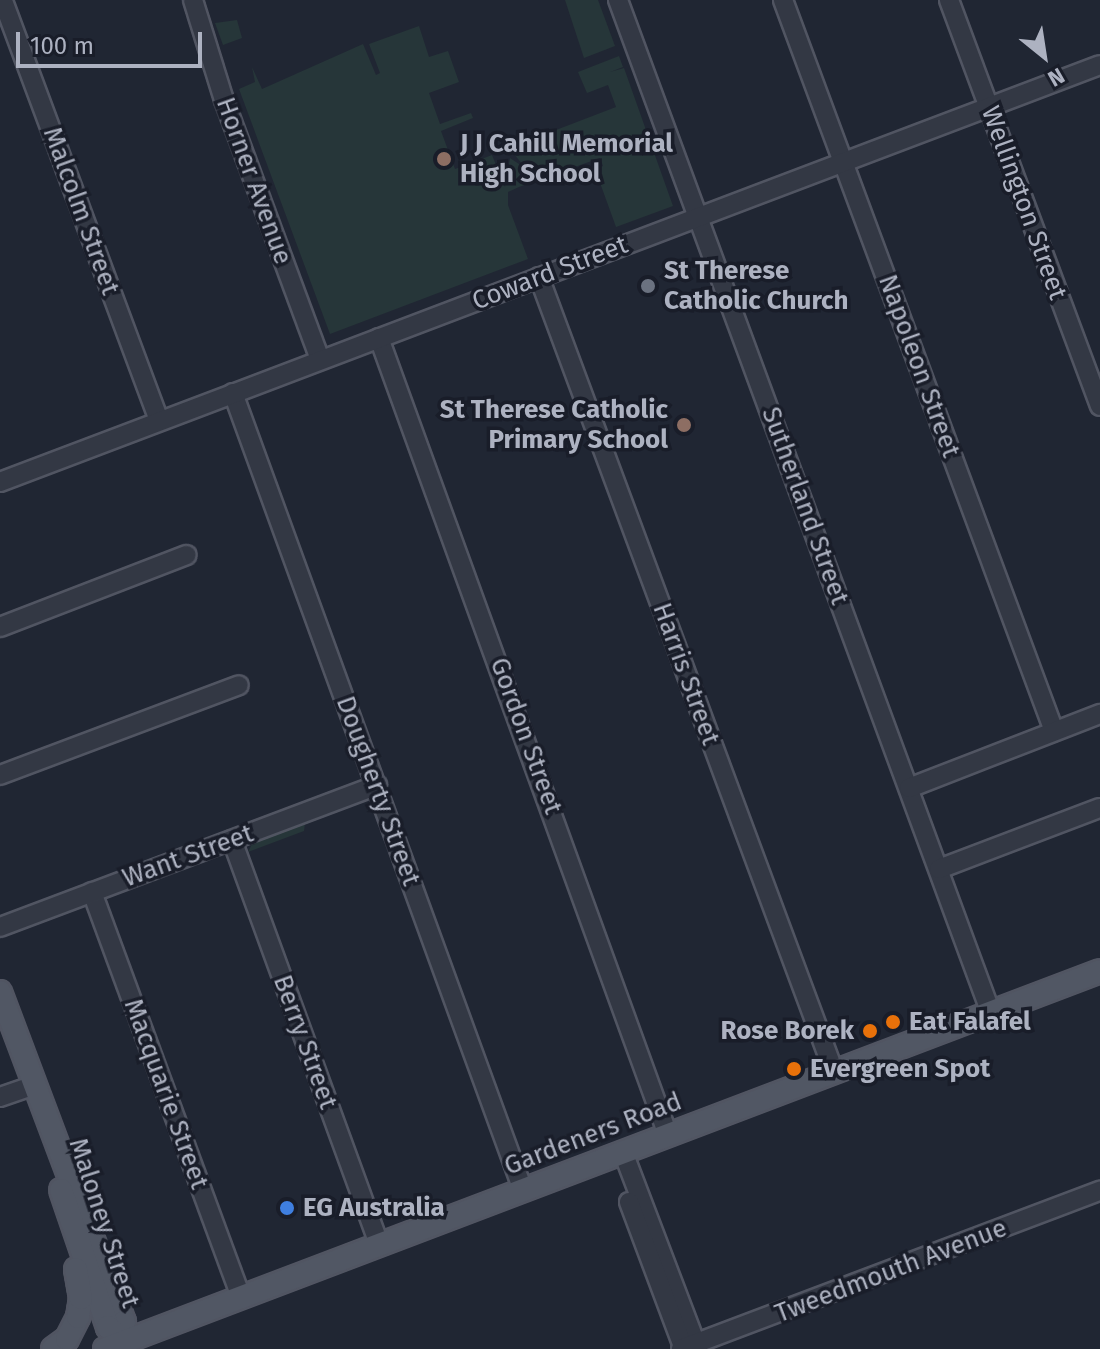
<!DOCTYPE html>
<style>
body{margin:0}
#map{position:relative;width:1100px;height:1349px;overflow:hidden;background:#202633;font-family:"Fira Sans",sans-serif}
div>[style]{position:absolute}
.green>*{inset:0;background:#263639}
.roads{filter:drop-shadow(2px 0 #515562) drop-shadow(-2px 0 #515562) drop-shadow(0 2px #515562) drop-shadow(0 -2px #515562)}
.minor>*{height:18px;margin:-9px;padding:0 9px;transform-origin:9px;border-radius:9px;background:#333844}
.major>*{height:22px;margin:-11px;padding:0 11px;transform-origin:11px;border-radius:11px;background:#515764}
.dots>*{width:22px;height:22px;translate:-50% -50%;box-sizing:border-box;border:4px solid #191d29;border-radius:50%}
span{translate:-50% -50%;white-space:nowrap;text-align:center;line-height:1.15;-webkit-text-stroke:7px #191d29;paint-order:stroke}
.poi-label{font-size:26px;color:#adb2c1;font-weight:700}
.left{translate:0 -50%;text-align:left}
.right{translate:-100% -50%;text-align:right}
.street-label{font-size:26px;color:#adb2c1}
.north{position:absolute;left:1004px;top:16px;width:80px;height:80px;-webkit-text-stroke:6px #191d29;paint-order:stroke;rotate:150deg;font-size:22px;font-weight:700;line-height:32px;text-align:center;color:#adb2c1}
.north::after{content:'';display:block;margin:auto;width:28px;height:36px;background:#adb2c1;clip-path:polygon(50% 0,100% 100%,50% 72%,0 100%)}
.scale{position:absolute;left:16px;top:32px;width:186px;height:36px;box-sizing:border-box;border:4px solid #adb2c1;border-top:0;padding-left:10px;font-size:24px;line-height:28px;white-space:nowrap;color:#adb2c1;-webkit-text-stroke:6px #191d29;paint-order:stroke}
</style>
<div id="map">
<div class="green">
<i style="clip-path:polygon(565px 0,598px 0,615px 46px,584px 58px)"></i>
<i style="clip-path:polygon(237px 20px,242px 38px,223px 45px,215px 23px)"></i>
<i style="clip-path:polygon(419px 26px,429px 57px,448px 51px,459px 82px,429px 93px,440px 124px,471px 113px,473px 118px,441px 131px,455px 169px,492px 155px,505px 187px,510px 158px,522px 166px,524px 179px,534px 177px,534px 163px,523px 165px,509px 148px,616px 107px,608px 85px,587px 93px,578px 72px,619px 56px,623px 67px,610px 72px,624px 68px,673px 206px,616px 227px,595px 169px,603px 166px,600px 158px,519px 187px,508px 192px,508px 205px,528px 259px,330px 334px,239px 89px,255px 82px,252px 67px,262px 89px,363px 44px,376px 75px,380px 73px,369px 44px)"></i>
<i style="clip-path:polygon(305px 823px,304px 831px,248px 852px,253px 842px)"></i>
</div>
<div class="roads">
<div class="minor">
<i style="left:193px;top:0;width:105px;rotate:72.8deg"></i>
<i style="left:224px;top:100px;width:277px;rotate:69.7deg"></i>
<i style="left:618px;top:0;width:1079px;rotate:69.79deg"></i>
<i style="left:783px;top:0;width:780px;rotate:69.66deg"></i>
<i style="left:949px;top:0;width:433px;rotate:69.6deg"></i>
<i style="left:3px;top:1px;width:447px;rotate:69.6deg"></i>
<i style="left:539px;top:277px;width:848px;rotate:69.64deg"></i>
<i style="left:379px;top:338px;width:848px;rotate:70.07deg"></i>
<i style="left:233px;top:393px;width:848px;rotate:70.01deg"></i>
<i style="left:0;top:482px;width:1176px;rotate:-20.76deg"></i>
<i style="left:0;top:627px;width:200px;rotate:-21.1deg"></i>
<i style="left:0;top:775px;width:255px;rotate:-20.6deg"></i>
<i style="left:909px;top:788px;width:205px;rotate:-21.2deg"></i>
<i style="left:232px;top:840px;width:430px;rotate:70deg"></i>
<i style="left:939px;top:869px;width:172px;rotate:-20.8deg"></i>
<i style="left:92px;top:892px;width:432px;rotate:69.8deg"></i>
<i style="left:0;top:927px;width:403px;rotate:-20.6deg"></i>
<i style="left:0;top:1097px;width:36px;rotate:-19deg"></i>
<i style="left:623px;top:1152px;width:211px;rotate:69.2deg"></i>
<i style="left:629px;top:1202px;width:157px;rotate:69.5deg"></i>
<i style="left:681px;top:1349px;width:448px;rotate:-20.7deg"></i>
</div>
<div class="major">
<i style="left:0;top:992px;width:353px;rotate:69.4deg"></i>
<i style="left:124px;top:1322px;width:19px;rotate:93deg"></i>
<i style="left:61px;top:1190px;width:145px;rotate:71.1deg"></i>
<i style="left:108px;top:1327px;width:21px;rotate:43deg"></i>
<i style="left:53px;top:1349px;width:17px;rotate:-36deg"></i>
<i style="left:67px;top:1339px;width:25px;rotate:-63deg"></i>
<i style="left:78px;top:1317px;width:19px;rotate:-81deg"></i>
<i style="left:81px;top:1298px;width:29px;rotate:-100deg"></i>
<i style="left:105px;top:1349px;width:1064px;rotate:-20.8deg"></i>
</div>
</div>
<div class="dots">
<i style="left:444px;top:159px;background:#8d6e63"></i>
<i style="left:648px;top:286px;background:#6b7280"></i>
<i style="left:684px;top:425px;background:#8d6e63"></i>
<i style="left:893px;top:1022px;background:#e8710a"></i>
<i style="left:870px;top:1031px;background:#e8710a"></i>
<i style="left:794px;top:1069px;background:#e8710a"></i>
<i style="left:287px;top:1208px;background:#3f7fe0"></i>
</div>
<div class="poi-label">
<span class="left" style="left:460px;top:159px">J J Cahill Memorial<br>High School</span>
<span class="left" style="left:664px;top:286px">St Therese<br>Catholic Church</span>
<span class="right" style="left:668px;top:425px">St Therese Catholic<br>Primary School</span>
<span class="left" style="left:909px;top:1022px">Eat Falafel</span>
<span class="right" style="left:854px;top:1031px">Rose Borek</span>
<span class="left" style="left:810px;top:1069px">Evergreen Spot</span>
<span class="left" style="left:303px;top:1208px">EG Australia</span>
</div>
<div class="street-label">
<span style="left:254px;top:181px;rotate:70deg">Horner Avenue</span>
<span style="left:1024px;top:203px;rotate:70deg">Wellington Street</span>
<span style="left:81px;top:211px;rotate:70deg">Malcolm Street</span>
<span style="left:550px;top:273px;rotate:-21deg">Coward Street</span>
<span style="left:919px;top:366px;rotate:70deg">Napoleon Street</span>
<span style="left:805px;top:506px;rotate:70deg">Sutherland Street</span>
<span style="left:686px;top:674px;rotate:70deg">Harris Street</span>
<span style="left:526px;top:736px;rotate:70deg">Gordon Street</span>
<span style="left:378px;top:791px;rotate:70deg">Dougherty Street</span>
<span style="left:188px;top:856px;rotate:-20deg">Want Street</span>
<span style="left:305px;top:1042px;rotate:70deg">Berry Street</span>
<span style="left:166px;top:1094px;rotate:70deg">Macquarie Street</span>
<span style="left:593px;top:1134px;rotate:-21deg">Gardeners Road</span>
<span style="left:104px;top:1223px;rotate:72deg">Maloney Street</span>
<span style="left:891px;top:1271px;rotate:-21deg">Tweedmouth Avenue</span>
</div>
<div class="north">N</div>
<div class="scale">100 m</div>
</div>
